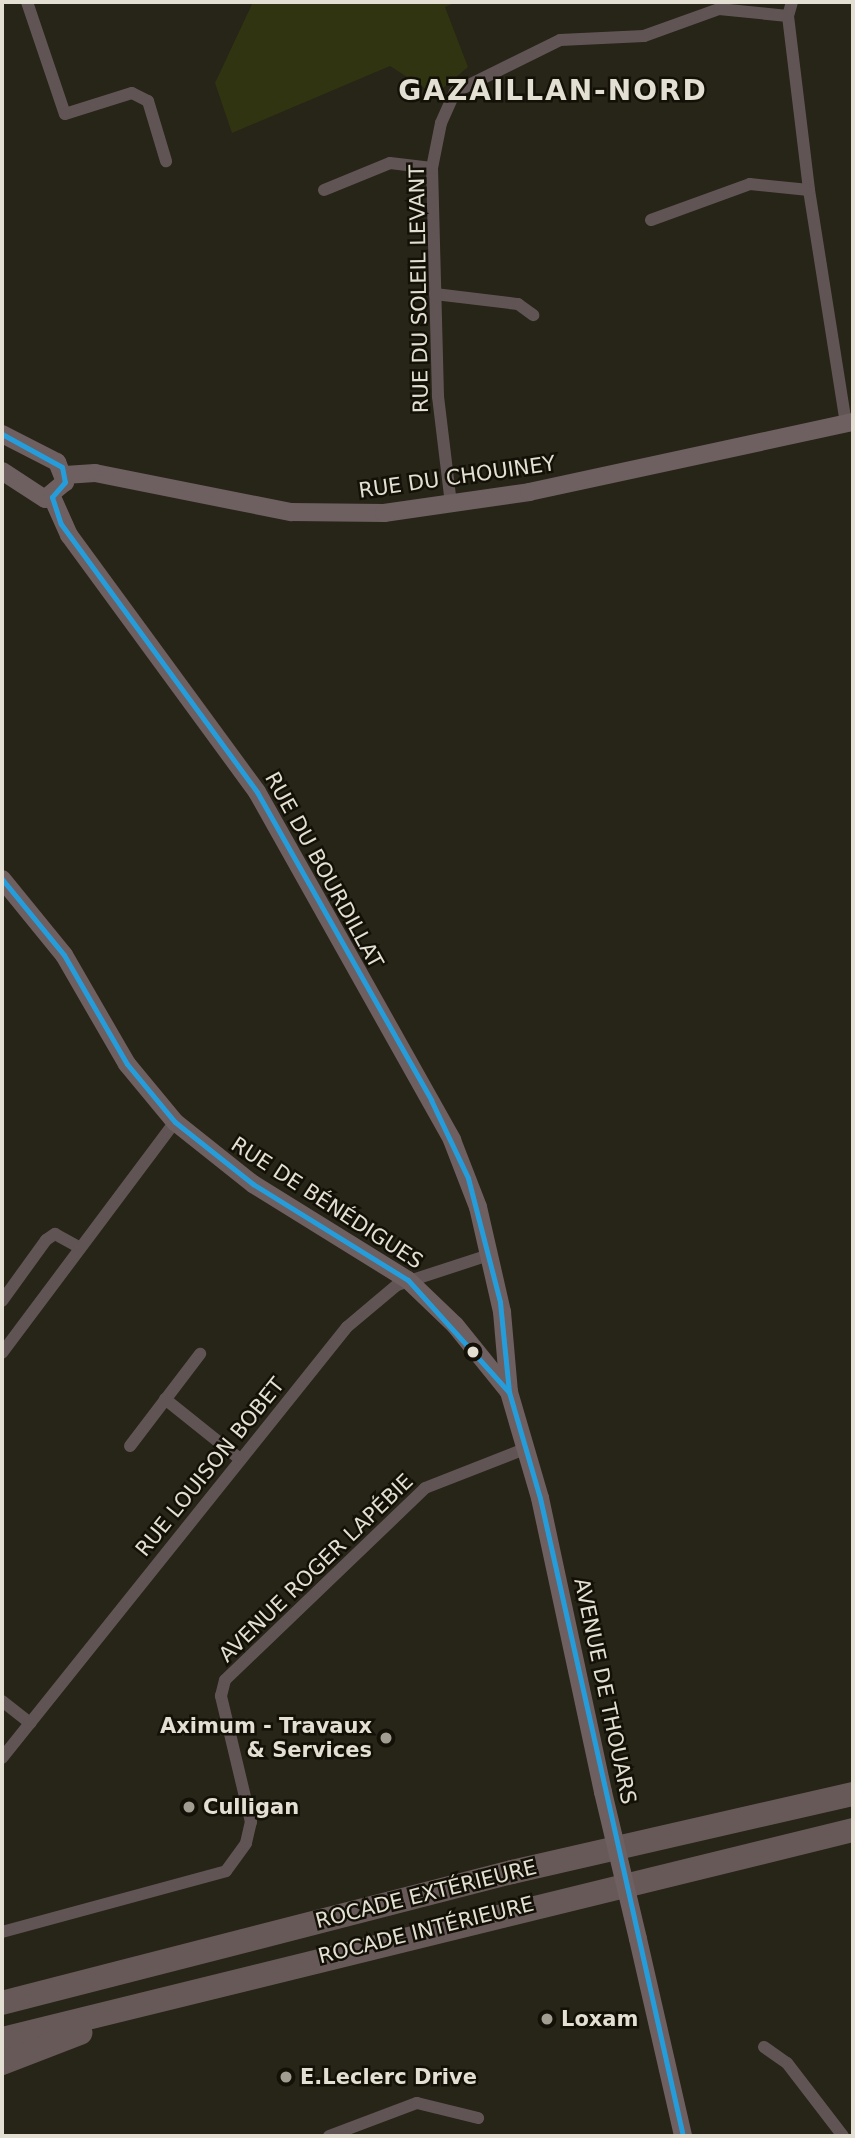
<!DOCTYPE html>
<meta charset="utf-8">
<style>
body{margin:0}
#map{position:relative;width:855px;height:2138px;overflow:hidden;background:#272418;font-family:"DejaVu Sans",sans-serif}
div>[style]{position:absolute}
.green>*{inset:0;background:#303410}
.street>*{height:12px;margin:-6px;padding:0 6px;transform-origin:6px;border-radius:6px;background:#615455}
.secondary>*{height:18px;margin:-9px;padding:0 9px;transform-origin:9px;border-radius:9px;background:#6e5f60}
.highway>*{height:24px;margin:-12px;padding:0 12px;transform-origin:12px;border-radius:12px;background:#675958}
.secondary-bridge>*{height:18px;margin:-9px;padding:0 9px;transform-origin:9px;border-radius:9px;background:#6e5f60}
.bus-1>*{height:5px;margin:-2.5px;padding:0 2.5px;transform-origin:2.5px;border-radius:2.5px;background:#269ddb}
.dots>*{width:19px;height:19px;translate:-50% -50%;box-sizing:border-box;border:4px solid #131007;border-radius:50%}
span{translate:-50% -50%;white-space:nowrap;text-align:center;line-height:1.15;-webkit-text-stroke:5px #131007;paint-order:stroke}
.street-label{font-size:21px;color:#e3dfd2}
.poi-label{font-size:21px;color:#e3dfd2;font-weight:700}
.right{translate:-100% -50%;text-align:right}
.left{translate:0 -50%;text-align:left}
.district-label{font-size:28px;color:#e3dfd2;font-weight:700;letter-spacing:2px}
.frame{position:absolute;inset:0;border:4px solid #e3dfd2;pointer-events:none}
</style>
<div id="map">
<div class="green">
<i style="clip-path:polygon(253px 2px,457px 2px,445px 7px,468px 67px,435px 95px,390px 66px,232px 133px,215px 83px)"></i>
</div>
<div class="street">
<i style="left:27px;top:2px;width:118px;rotate:71.3deg"></i>
<i style="left:65px;top:114px;width:70px;rotate:-17.4deg"></i>
<i style="left:132px;top:93px;width:18px;rotate:27deg"></i>
<i style="left:148px;top:101px;width:63px;rotate:73.3deg"></i>
<i style="left:792px;top:2px;width:15px;rotate:106deg"></i>
<i style="left:788px;top:16px;width:175px;rotate:83.1deg"></i>
<i style="left:809px;top:190px;width:237px;rotate:81deg"></i>
<i style="left:324px;top:190px;width:71px;rotate:-22.2deg"></i>
<i style="left:390px;top:163px;width:42px;rotate:6.8deg"></i>
<i style="left:651px;top:220px;width:105px;rotate:-20deg"></i>
<i style="left:750px;top:184px;width:59px;rotate:5.8deg"></i>
<i style="left:435px;top:294px;width:84px;rotate:6.9deg"></i>
<i style="left:518px;top:304px;width:19px;rotate:36deg"></i>
<i style="left:451px;top:504px;width:109px;rotate:-96.9deg"></i>
<i style="left:438px;top:396px;width:228px;rotate:-91.5deg"></i>
<i style="left:432px;top:168px;width:46px;rotate:-78.7deg"></i>
<i style="left:441px;top:123px;width:34px;rotate:-66deg"></i>
<i style="left:455px;top:92px;width:117px;rotate:-26.3deg"></i>
<i style="left:560px;top:40px;width:84px;rotate:-2.7deg"></i>
<i style="left:644px;top:36px;width:80px;rotate:-19.8deg"></i>
<i style="left:719px;top:9px;width:69px;rotate:5.8deg"></i>
<i style="left:2px;top:1301px;width:75px;rotate:-54.2deg"></i>
<i style="left:46px;top:1240px;width:11px;rotate:-34deg"></i>
<i style="left:55px;top:1234px;width:26px;rotate:29deg"></i>
<i style="left:2px;top:1353px;width:289px;rotate:-53.2deg"></i>
<i style="left:165px;top:1399px;width:96px;rotate:38.7deg"></i>
<i style="left:130px;top:1446px;width:116px;rotate:-52.7deg"></i>
<i style="left:2px;top:1701px;width:36px;rotate:38deg"></i>
<i style="left:2px;top:1758px;width:552px;rotate:-51.32deg"></i>
<i style="left:347px;top:1327px;width:65px;rotate:-40deg"></i>
<i style="left:397px;top:1285px;width:97px;rotate:-18.1deg"></i>
<i style="left:2px;top:1932px;width:232px;rotate:-15.2deg"></i>
<i style="left:226px;top:1871px;width:34px;rotate:-54deg"></i>
<i style="left:246px;top:1843px;width:22px;rotate:-77deg"></i>
<i style="left:251px;top:1822px;width:130px;rotate:-103.4deg"></i>
<i style="left:221px;top:1696px;width:16px;rotate:-76deg"></i>
<i style="left:225px;top:1680px;width:277px;rotate:-43.8deg"></i>
<i style="left:425px;top:1488px;width:110px;rotate:-21.4deg"></i>
<i style="left:764px;top:2047px;width:28px;rotate:35deg"></i>
<i style="left:787px;top:2063px;width:92px;rotate:52.5deg"></i>
<i style="left:329px;top:2136px;width:94px;rotate:-20.6deg"></i>
<i style="left:417px;top:2103px;width:63px;rotate:13.8deg"></i>
</div>
<div class="secondary">
<i style="left:2px;top:434px;width:62px;rotate:27deg"></i>
<i style="left:57px;top:462px;width:22px;rotate:68deg"></i>
<i style="left:65px;top:482px;width:26px;rotate:140deg"></i>
<i style="left:45px;top:499px;width:51px;rotate:-146.9deg"></i>
<i style="left:65px;top:475px;width:30px;rotate:-4deg"></i>
<i style="left:95px;top:473px;width:200px;rotate:11.3deg"></i>
<i style="left:291px;top:512px;width:93px;rotate:0.6deg"></i>
<i style="left:384px;top:513px;width:147px;rotate:-8.2deg"></i>
<i style="left:529px;top:492px;width:331px;rotate:-12.2deg"></i>
<i style="left:52px;top:497px;width:42px;rotate:65.9deg"></i>
<i style="left:69px;top:535px;width:318px;rotate:53.8deg"></i>
<i style="left:257px;top:792px;width:399px;rotate:60.7deg"></i>
<i style="left:452px;top:1140px;width:72px;rotate:68.8deg"></i>
<i style="left:478px;top:1207px;width:108px;rotate:77.1deg"></i>
<i style="left:502px;top:1312px;width:80px;rotate:85deg"></i>
<i style="left:509px;top:1392px;width:110px;rotate:73.7deg"></i>
<i style="left:540px;top:1498px;width:301px;rotate:77.9deg"></i>
<i style="left:2px;top:879px;width:98px;rotate:50.8deg"></i>
<i style="left:64px;top:955px;width:126px;rotate:60deg"></i>
<i style="left:127px;top:1064px;width:75px;rotate:50.4deg"></i>
<i style="left:175px;top:1122px;width:100px;rotate:38.5deg"></i>
<i style="left:253px;top:1184px;width:182px;rotate:31.8deg"></i>
<i style="left:408px;top:1280px;width:65px;rotate:43.8deg"></i>
<i style="left:455px;top:1325px;width:86px;rotate:51.1deg"></i>
<i style="left:638px;top:1939px;width:202px;rotate:77.1deg"></i>
</div>
<div class="highway">
<i style="left:2px;top:2003px;width:527px;rotate:-14.41deg"></i>
<i style="left:512px;top:1872px;width:350px;rotate:-12.9deg"></i>
<i style="left:2px;top:2039px;width:876px;rotate:-13.8deg"></i>
<i style="left:2px;top:2063px;width:84px;rotate:-21deg"></i>
</div>
<div class="secondary-bridge">
<i style="left:603px;top:1792px;width:151px;rotate:76.6deg"></i>
</div>
<div class="bus-1">
<i style="left:2px;top:434px;width:68px;rotate:28.8deg"></i>
<i style="left:62px;top:467px;width:15px;rotate:79deg"></i>
<i style="left:65px;top:482px;width:20px;rotate:131deg"></i>
<i style="left:52px;top:497px;width:28px;rotate:72deg"></i>
<i style="left:61px;top:524px;width:332px;rotate:53.8deg"></i>
<i style="left:257px;top:792px;width:354px;rotate:60.5deg"></i>
<i style="left:431px;top:1100px;width:86px;rotate:64.6deg"></i>
<i style="left:468px;top:1178px;width:128px;rotate:75.5deg"></i>
<i style="left:500px;top:1302px;width:90px;rotate:84.3deg"></i>
<i style="left:509px;top:1392px;width:110px;rotate:73.7deg"></i>
<i style="left:540px;top:1498px;width:654px;rotate:77.37deg"></i>
<i style="left:2px;top:879px;width:98px;rotate:50.8deg"></i>
<i style="left:64px;top:955px;width:126px;rotate:60deg"></i>
<i style="left:127px;top:1064px;width:75px;rotate:50.4deg"></i>
<i style="left:175px;top:1122px;width:100px;rotate:38.5deg"></i>
<i style="left:253px;top:1184px;width:182px;rotate:31.8deg"></i>
<i style="left:408px;top:1280px;width:151px;rotate:48deg"></i>
</div>
<div class="dots">
<i style="left:473px;top:1352px;background:#e3dfd2"></i>
<i style="left:386px;top:1738px;background:#a19e91"></i>
<i style="left:189px;top:1807px;background:#a19e91"></i>
<i style="left:547px;top:2019px;background:#a19e91"></i>
<i style="left:286px;top:2077px;background:#a19e91"></i>
</div>
<div class="street-label">
<span style="left:419px;top:289px;rotate:-91deg">RUE DU SOLEIL LEVANT</span>
<span style="left:457px;top:477px;rotate:-8deg">RUE DU CHOUINEY</span>
<span style="left:324px;top:870px;rotate:61deg">RUE DU BOURDILLAT</span>
<span style="left:327px;top:1203px;rotate:33deg">RUE DE BÉNÉDIGUES</span>
<span style="left:210px;top:1467px;rotate:-51deg">RUE LOUISON BOBET</span>
<span style="left:316px;top:1568px;rotate:-44deg">AVENUE ROGER LAPÉBIE</span>
<span style="left:605px;top:1691px;rotate:78deg">AVENUE DE THOUARS</span>
<span style="left:426px;top:1894px;rotate:-14deg">ROCADE EXTÉRIEURE</span>
<span style="left:426px;top:1930px;rotate:-14deg">ROCADE INTÉRIEURE</span>
</div>
<div class="poi-label">
<span class="right" style="left:372px;top:1738px">Aximum - Travaux<br>&amp; Services</span>
<span class="left" style="left:203px;top:1807px">Culligan</span>
<span class="left" style="left:561px;top:2019px">Loxam</span>
<span class="left" style="left:300px;top:2077px">E.Leclerc Drive</span>
</div>
<div class="district-label">
<span style="left:553px;top:91px">GAZAILLAN-NORD</span>
</div>
<div class="frame"></div>
</div>
